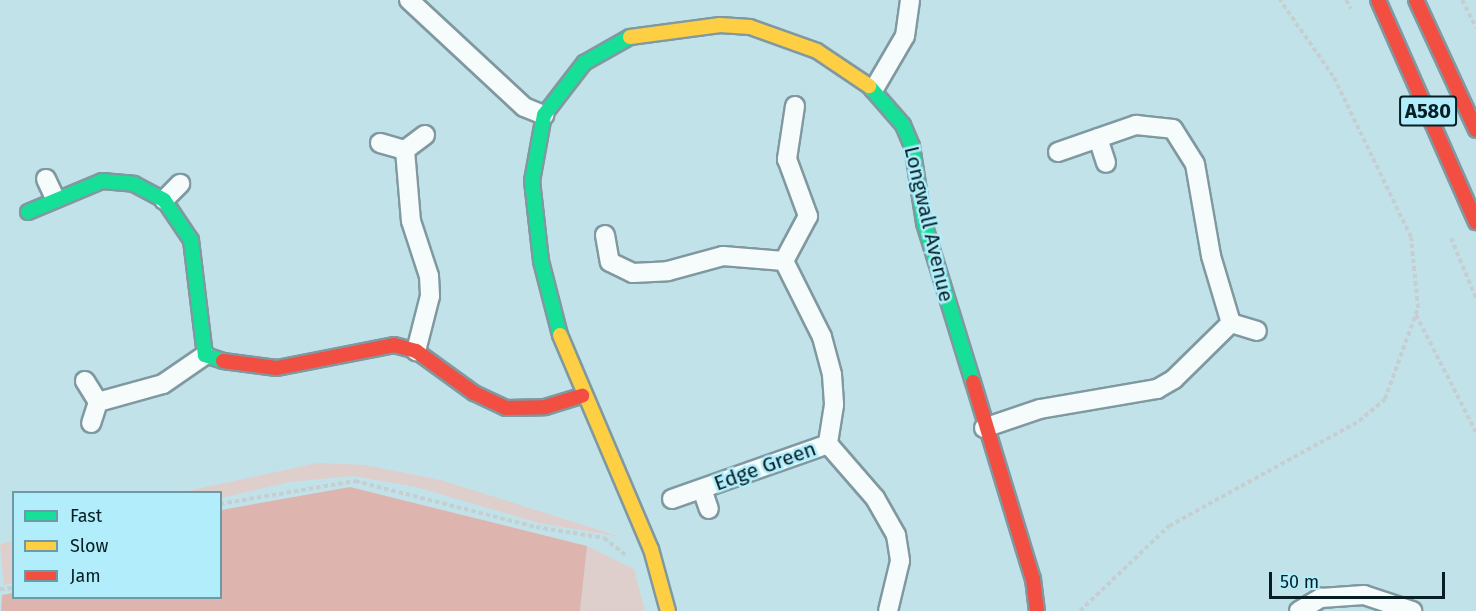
<!DOCTYPE html>
<style>
body{margin:0}
#map{position:relative;width:1476px;height:611px;overflow:hidden;background:#c2e2ea;font-family:"Fira Sans",sans-serif}
div>[style]{position:absolute}
.green>*{inset:0;background:#decfcc}
.forest>*{inset:0;background:#ddb5ae}
.path>*{height:4px;margin-top:-2px;transform-origin:0;background:repeating-linear-gradient(90deg,#c5cfd1 0 4.5px,transparent 0 7.5px)}
.roads{filter:drop-shadow(2px 0 #8099a0) drop-shadow(-2px 0 #8099a0) drop-shadow(0 2px #8099a0) drop-shadow(0 -2px #8099a0)}
.street>*{height:18px;margin:-9px;padding:0 9px;transform-origin:9px;border-radius:9px;background:#f6fbfc}
.fast>*{height:14px;margin:-7px;padding:0 7px;transform-origin:7px;border-radius:7px;background:#16e098}
.slow>*{height:14px;margin:-7px;padding:0 7px;transform-origin:7px;border-radius:7px;background:#ffcf43}
.jam>*{height:14px;margin:-7px;padding:0 7px;transform-origin:7px;border-radius:7px;background:#f24e42}
span{translate:-50% -50%;white-space:nowrap;text-align:center;line-height:1.15;-webkit-text-stroke:5px #b1edfb;paint-order:stroke}
.shield-label span{padding:2px 4px;background:#b1edfb;border:2px solid;border-radius:4px;-webkit-text-stroke-width:0}
.shield-label{font-size:20px;color:#061e23;font-weight:700}
.street-label{font-size:21px;color:#061e23}
.legend{position:absolute;left:12px;top:491px;width:210px;height:108px;box-sizing:border-box;background:#b1edfb;border:2px solid #6d9aa5;margin:0;padding:8px 10px;list-style:none;font-size:18px;color:#061e23}
.legend li{display:flex;align-items:center;gap:12px;height:30px}
.legend b{width:30px;border:2px solid #6d9aa5}
.scale{position:absolute;left:1269px;top:572px;width:176px;height:27px;box-sizing:border-box;border:3px solid #061e23;border-top:0;padding-left:8px;font-size:18px;line-height:21px;white-space:nowrap;color:#061e23;-webkit-text-stroke:4px #b1edfb;paint-order:stroke}
</style>
<div id="map">
<div class="green">
<i style="clip-path:polygon(317px 463px,365px 465px,441px 480px,621px 537px,539px 523px,416px 487px,353px 476px,290px 482px,221px 498px,220px 492px,183px 492px)"></i>
<i style="clip-path:polygon(13px 541px,13px 583px,4px 585px,0 544px)"></i>
<i style="clip-path:polygon(587px 546px,634px 569px,645px 611px,580px 611px)"></i>
</div>
<div class="forest">
<i style="clip-path:polygon(350px 487px,587px 546px,580px 611px,1px 611px,2px 595px,13px 593px,14px 598px,220px 598px,221px 510px)"></i>
</div>
<div class="path">
<i style="left:1346px;top:0;width:10px;rotate:61deg"></i>
<i style="left:1462px;top:0;width:31px;rotate:63deg"></i>
<i style="left:1451px;top:238px;width:65px;rotate:67.4deg"></i>
<i style="left:1416px;top:315px;width:131px;rotate:62.9deg"></i>
<i style="left:220px;top:504px;width:137px;rotate:-9.7deg"></i>
<i style="left:355px;top:481px;width:187px;rotate:14.3deg"></i>
<i style="left:536px;top:527px;width:69px;rotate:9.2deg"></i>
<i style="left:604px;top:538px;width:29px;rotate:38deg"></i>
<i style="left:0;top:589px;width:14px;rotate:-4deg"></i>
<i style="left:1080px;top:611px;width:123px;rotate:-43.7deg"></i>
<i style="left:1169px;top:526px;width:217px;rotate:-28.9deg"></i>
<i style="left:1359px;top:421px;width:34px;rotate:-40deg"></i>
<i style="left:1385px;top:399px;width:97px;rotate:-70.1deg"></i>
<i style="left:1418px;top:308px;width:71px;rotate:-95.6deg"></i>
<i style="left:1411px;top:237px;width:179px;rotate:-115.8deg"></i>
<i style="left:1333px;top:76px;width:93px;rotate:-124.9deg"></i>
</div>
<div class="roads">
<div class="street">
<i style="left:409px;top:0;width:157px;rotate:42.9deg"></i>
<i style="left:524px;top:107px;width:22px;rotate:22deg"></i>
<i style="left:874px;top:89px;width:61px;rotate:-59.7deg"></i>
<i style="left:905px;top:36px;width:36px;rotate:-82deg"></i>
<i style="left:795px;top:106px;width:54px;rotate:98.6deg"></i>
<i style="left:787px;top:159px;width:61px;rotate:69.8deg"></i>
<i style="left:808px;top:216px;width:51px;rotate:118.1deg"></i>
<i style="left:784px;top:261px;width:85px;rotate:63.4deg"></i>
<i style="left:822px;top:337px;width:39px;rotate:75deg"></i>
<i style="left:832px;top:375px;width:30px;rotate:86deg"></i>
<i style="left:834px;top:405px;width:39px;rotate:99deg"></i>
<i style="left:828px;top:444px;width:72px;rotate:49deg"></i>
<i style="left:875px;top:498px;width:43px;rotate:60.4deg"></i>
<i style="left:896px;top:535px;width:26px;rotate:81deg"></i>
<i style="left:900px;top:561px;width:51px;rotate:103.5deg"></i>
<i style="left:1098px;top:138px;width:26px;rotate:72deg"></i>
<i style="left:380px;top:143px;width:26px;rotate:16deg"></i>
<i style="left:405px;top:150px;width:25px;rotate:-37deg"></i>
<i style="left:405px;top:150px;width:71px;rotate:85.2deg"></i>
<i style="left:411px;top:221px;width:58px;rotate:71.9deg"></i>
<i style="left:429px;top:276px;width:20px;rotate:87deg"></i>
<i style="left:430px;top:296px;width:57px;rotate:104.3deg"></i>
<i style="left:1058px;top:152px;width:83px;rotate:-19.1deg"></i>
<i style="left:1136px;top:125px;width:37px;rotate:6deg"></i>
<i style="left:1173px;top:129px;width:41px;rotate:57.8deg"></i>
<i style="left:1195px;top:164px;width:93px;rotate:80.1deg"></i>
<i style="left:1211px;top:256px;width:70px;rotate:73.4deg"></i>
<i style="left:46px;top:179px;width:21px;rotate:65deg"></i>
<i style="left:164px;top:200px;width:23px;rotate:-45deg"></i>
<i style="left:605px;top:235px;width:27px;rotate:80deg"></i>
<i style="left:610px;top:262px;width:25px;rotate:26deg"></i>
<i style="left:633px;top:273px;width:35px;rotate:-3deg"></i>
<i style="left:668px;top:271px;width:57px;rotate:-15.3deg"></i>
<i style="left:723px;top:256px;width:61px;rotate:4.7deg"></i>
<i style="left:85px;top:381px;width:25px;rotate:58deg"></i>
<i style="left:98px;top:402px;width:22px;rotate:108deg"></i>
<i style="left:98px;top:402px;width:67px;rotate:-15.5deg"></i>
<i style="left:163px;top:384px;width:51px;rotate:-34.6deg"></i>
<i style="left:984px;top:428px;width:59px;rotate:-18.7deg"></i>
<i style="left:1040px;top:409px;width:119px;rotate:-9.7deg"></i>
<i style="left:1157px;top:389px;width:20px;rotate:-30deg"></i>
<i style="left:1174px;top:379px;width:80px;rotate:-44.5deg"></i>
<i style="left:1231px;top:323px;width:27px;rotate:17deg"></i>
<i style="left:702px;top:489px;width:21px;rotate:71deg"></i>
<i style="left:672px;top:499px;width:165px;rotate:-19.4deg"></i>
<i style="left:1299px;top:611px;width:26px;rotate:-31deg"></i>
<i style="left:1321px;top:598px;width:43px;rotate:-4deg"></i>
<i style="left:1364px;top:595px;width:51px;rotate:18.4deg"></i>
</div>
<div class="fast">
<i style="left:869px;top:86px;width:52px;rotate:48.9deg"></i>
<i style="left:903px;top:125px;width:23px;rotate:67deg"></i>
<i style="left:912px;top:146px;width:78px;rotate:81.1deg"></i>
<i style="left:924px;top:223px;width:166px;rotate:72.9deg"></i>
<i style="left:28px;top:212px;width:80px;rotate:-22.7deg"></i>
<i style="left:102px;top:181px;width:32px;rotate:5deg"></i>
<i style="left:134px;top:184px;width:34px;rotate:28deg"></i>
<i style="left:164px;top:200px;width:48px;rotate:56deg"></i>
<i style="left:191px;top:240px;width:116px;rotate:83.1deg"></i>
<i style="left:205px;top:355px;width:19px;rotate:18deg"></i>
<i style="left:560px;top:335px;width:76px;rotate:-104.4deg"></i>
<i style="left:541px;top:261px;width:81px;rotate:-96.4deg"></i>
<i style="left:532px;top:181px;width:67px;rotate:-79.7deg"></i>
<i style="left:544px;top:115px;width:66px;rotate:-52.4deg"></i>
<i style="left:584px;top:63px;width:53px;rotate:-29.5deg"></i>
</div>
<div class="slow">
<i style="left:630px;top:37px;width:91px;rotate:-7.6deg"></i>
<i style="left:720px;top:25px;width:30px;rotate:4deg"></i>
<i style="left:750px;top:27px;width:71px;rotate:19.7deg"></i>
<i style="left:817px;top:51px;width:63px;rotate:33.9deg"></i>
<i style="left:560px;top:335px;width:233px;rotate:67deg"></i>
<i style="left:651px;top:549px;width:64px;rotate:74.7deg"></i>
</div>
<div class="jam">
<i style="left:1378px;top:0;width:243px;rotate:66.2deg"></i>
<i style="left:1416px;top:0;width:143px;rotate:65.2deg"></i>
<i style="left:223px;top:361px;width:54px;rotate:7.4deg"></i>
<i style="left:277px;top:368px;width:119px;rotate:-11.1deg"></i>
<i style="left:394px;top:345px;width:23px;rotate:15deg"></i>
<i style="left:416px;top:351px;width:72px;rotate:35.9deg"></i>
<i style="left:474px;top:393px;width:35px;rotate:25deg"></i>
<i style="left:506px;top:408px;width:39px;rotate:-1deg"></i>
<i style="left:545px;top:407px;width:39px;rotate:-17deg"></i>
<i style="left:973px;top:382px;width:206px;rotate:73.1deg"></i>
<i style="left:1033px;top:579px;width:32px;rotate:83deg"></i>
</div>
</div>
<div class="shield-label">
<span style="left:1428px;top:111px">A580</span>
</div>
<div class="street-label">
<span style="left:929px;top:224px;rotate:77deg">Longwall Avenue</span>
<span style="left:765px;top:466px;rotate:-20deg">Edge Green</span>
</div>
<ul class="legend">
<li><b style="height:8px;background:#16e098"></b>Fast</li>
<li><b style="height:8px;background:#ffcf43"></b>Slow</li>
<li><b style="height:8px;background:#f24e42"></b>Jam</li>
</ul>
<div class="scale">50 m</div>
</div>
